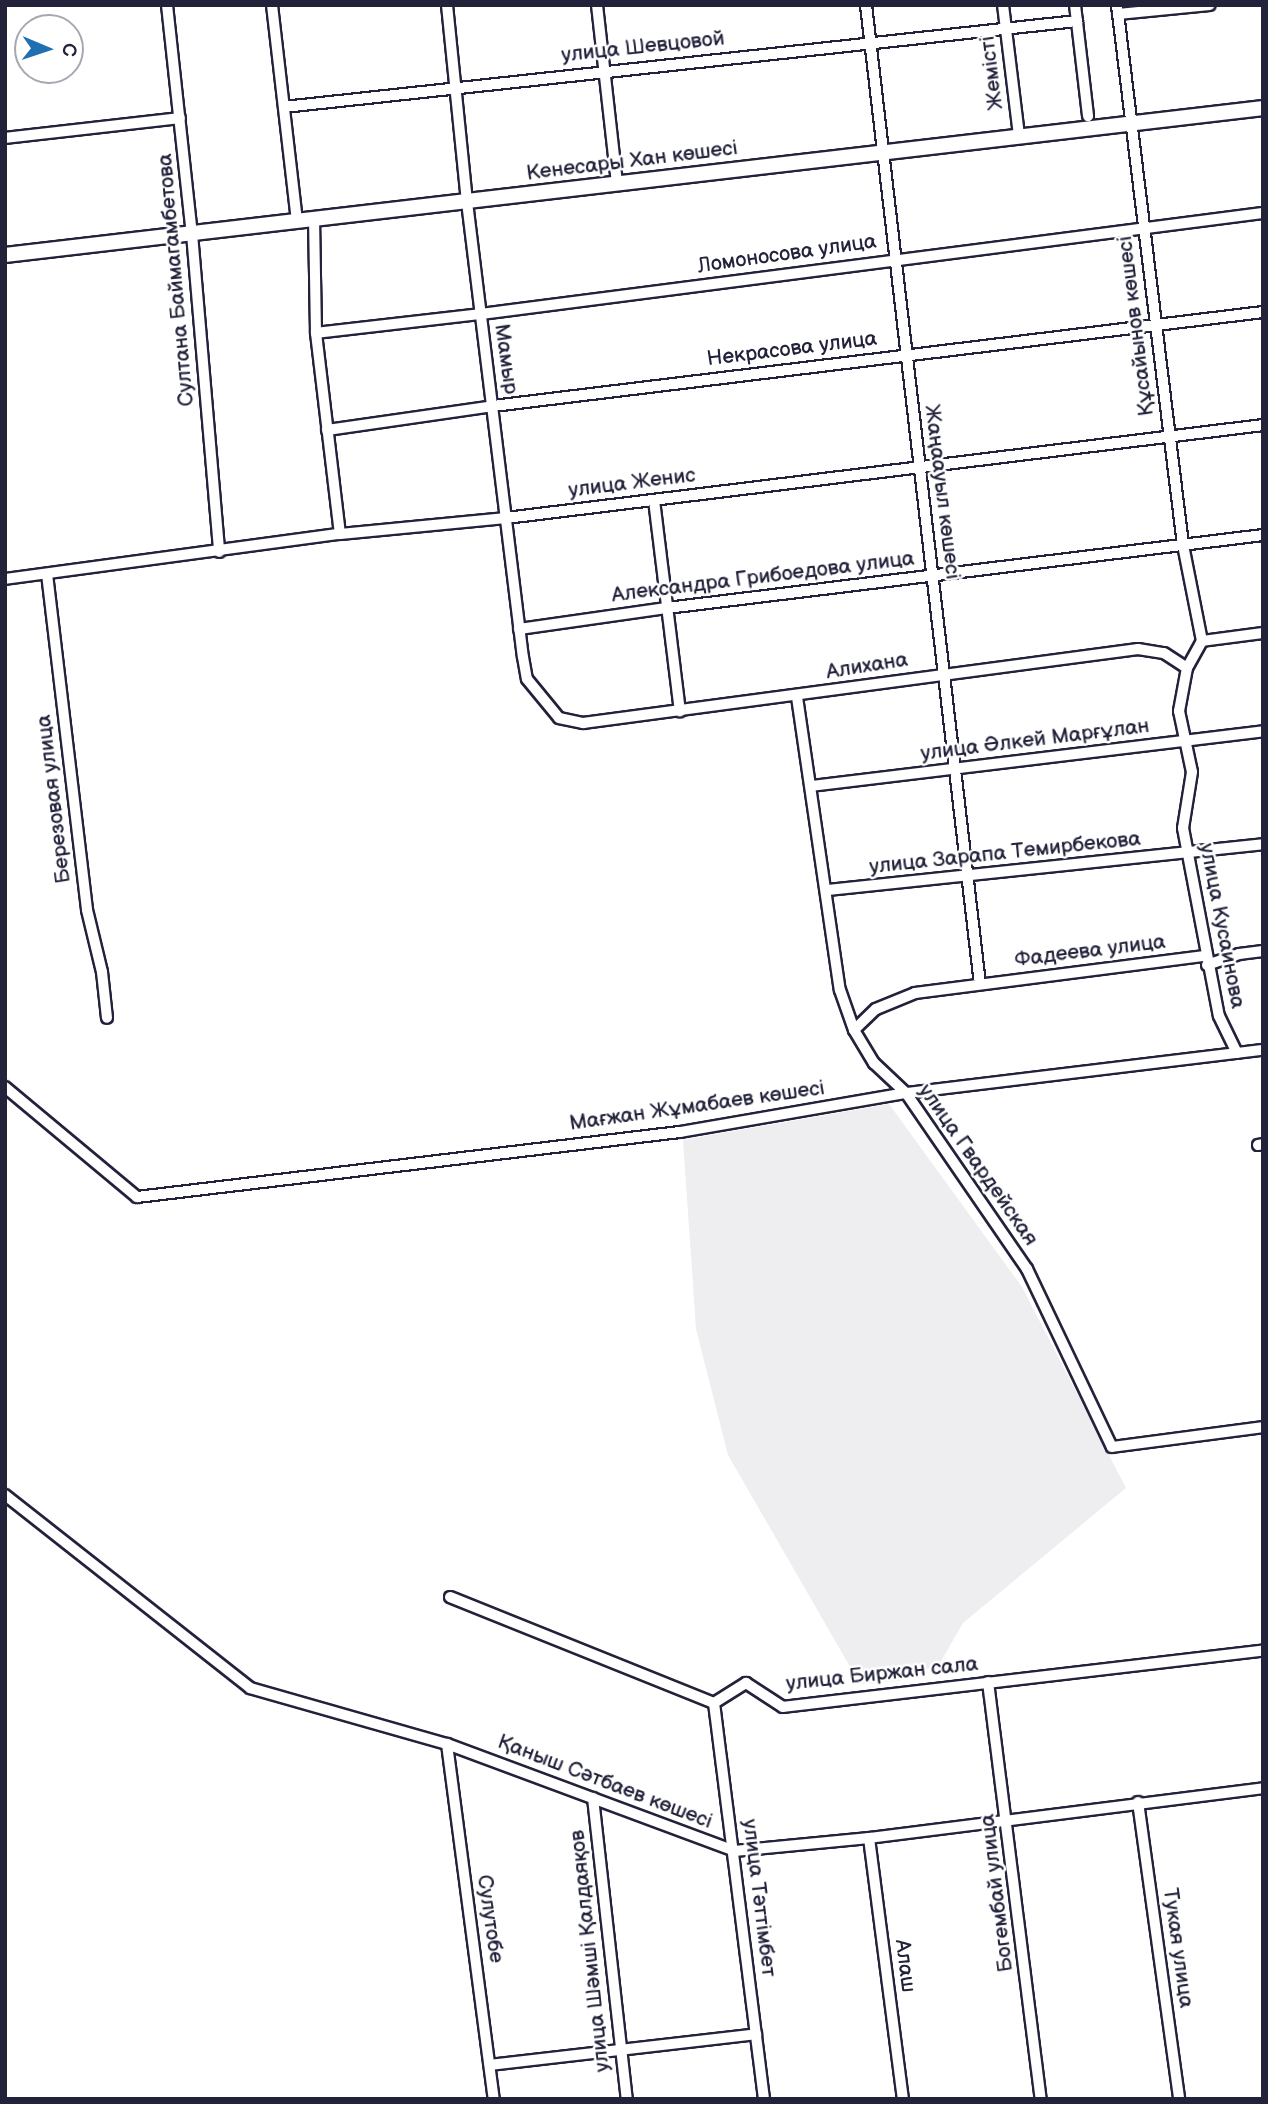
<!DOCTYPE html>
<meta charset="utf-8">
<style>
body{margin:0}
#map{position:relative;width:1268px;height:2104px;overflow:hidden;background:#fff;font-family:"Balsamiq Sans",sans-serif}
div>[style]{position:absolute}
.built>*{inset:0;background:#eeeef1}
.roads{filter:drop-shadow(2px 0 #22223b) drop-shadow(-2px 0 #22223b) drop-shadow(0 2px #22223b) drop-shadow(0 -2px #22223b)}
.street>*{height:10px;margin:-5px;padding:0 5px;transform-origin:5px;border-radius:5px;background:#fff}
.secondary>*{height:14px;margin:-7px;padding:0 7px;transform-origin:7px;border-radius:7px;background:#fff}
span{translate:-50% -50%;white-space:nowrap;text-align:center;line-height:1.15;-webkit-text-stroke:5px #fff;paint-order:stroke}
.street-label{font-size:21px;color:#22223b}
.frame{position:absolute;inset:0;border:7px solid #22223b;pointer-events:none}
.north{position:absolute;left:14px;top:14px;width:70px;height:70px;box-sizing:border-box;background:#fff;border:2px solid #a7a7b1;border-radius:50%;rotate:92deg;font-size:19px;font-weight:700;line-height:28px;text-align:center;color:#22223b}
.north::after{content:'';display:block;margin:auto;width:24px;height:32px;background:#1f6fb2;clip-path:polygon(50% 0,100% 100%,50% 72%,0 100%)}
</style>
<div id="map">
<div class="built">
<i style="clip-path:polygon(889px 1104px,1022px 1287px,1126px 1488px,963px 1623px,940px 1663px,900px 1681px,860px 1684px,728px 1455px,696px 1329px,683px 1140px)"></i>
</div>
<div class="roads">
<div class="street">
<i style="left:167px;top:5px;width:230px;rotate:83.8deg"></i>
<i style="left:192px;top:234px;width:319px;rotate:85.1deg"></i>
<i style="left:272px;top:5px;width:216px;rotate:83.4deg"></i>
<i style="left:447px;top:5px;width:198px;rotate:84.2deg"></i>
<i style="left:467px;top:202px;width:458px;rotate:83deg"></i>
<i style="left:523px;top:657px;width:22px;rotate:80deg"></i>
<i style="left:527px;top:679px;width:50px;rotate:50.6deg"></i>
<i style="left:559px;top:718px;width:25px;rotate:12deg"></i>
<i style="left:583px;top:723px;width:560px;rotate:-7.59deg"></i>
<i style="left:1138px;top:649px;width:26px;rotate:9deg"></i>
<i style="left:1164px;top:653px;width:27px;rotate:33deg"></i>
<i style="left:597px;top:5px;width:179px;rotate:83.6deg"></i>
<i style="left:866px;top:5px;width:986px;rotate:83.36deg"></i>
<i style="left:1003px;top:5px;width:132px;rotate:83deg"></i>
<i style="left:1075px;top:5px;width:112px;rotate:83.3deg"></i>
<i style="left:1117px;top:5px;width:544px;rotate:83.03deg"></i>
<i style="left:1183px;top:545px;width:98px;rotate:78.8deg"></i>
<i style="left:1118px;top:14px;width:92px;rotate:-5.6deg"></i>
<i style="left:284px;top:107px;width:798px;rotate:-6.19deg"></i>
<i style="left:5px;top:138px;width:176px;rotate:-6.5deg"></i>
<i style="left:314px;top:218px;width:115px;rotate:89deg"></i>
<i style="left:316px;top:333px;width:202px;rotate:83.2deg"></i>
<i style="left:316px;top:333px;width:166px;rotate:-6.6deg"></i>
<i style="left:481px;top:314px;width:788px;rotate:-7.36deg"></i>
<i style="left:327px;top:430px;width:168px;rotate:-8.2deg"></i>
<i style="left:493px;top:406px;width:776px;rotate:-6.96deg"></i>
<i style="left:654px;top:500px;width:213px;rotate:83deg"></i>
<i style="left:47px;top:574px;width:338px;rotate:83.2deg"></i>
<i style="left:87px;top:910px;width:64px;rotate:76.4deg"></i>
<i style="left:102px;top:972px;width:46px;rotate:83.8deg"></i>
<i style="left:5px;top:579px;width:338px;rotate:-7.7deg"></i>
<i style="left:340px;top:534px;width:167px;rotate:-5.5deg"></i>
<i style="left:506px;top:518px;width:763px;rotate:-7deg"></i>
<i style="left:519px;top:629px;width:149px;rotate:-8.1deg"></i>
<i style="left:667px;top:608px;width:600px;rotate:-6.98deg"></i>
<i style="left:1202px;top:641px;width:31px;rotate:119deg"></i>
<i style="left:1187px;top:668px;width:44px;rotate:100.5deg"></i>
<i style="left:1179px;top:711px;width:62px;rotate:78deg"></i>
<i style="left:1192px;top:772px;width:57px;rotate:99.1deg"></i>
<i style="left:1183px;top:828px;width:191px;rotate:79.2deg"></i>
<i style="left:1219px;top:1016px;width:41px;rotate:64.1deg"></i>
<i style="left:1202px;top:641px;width:62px;rotate:-7.5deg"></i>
<i style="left:797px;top:697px;width:296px;rotate:81.7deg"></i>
<i style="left:840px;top:990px;width:42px;rotate:70.7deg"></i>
<i style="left:854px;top:1030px;width:39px;rotate:59deg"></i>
<i style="left:874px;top:1063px;width:44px;rotate:43.2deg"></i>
<i style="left:906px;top:1093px;width:214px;rotate:55.5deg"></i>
<i style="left:1027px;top:1269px;width:197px;rotate:64.5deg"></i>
<i style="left:1112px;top:1447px;width:152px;rotate:-7.5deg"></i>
<i style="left:811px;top:786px;width:455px;rotate:-6.9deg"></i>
<i style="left:828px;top:890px;width:437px;rotate:-6deg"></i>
<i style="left:1207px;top:965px;width:34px;rotate:-19deg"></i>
<i style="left:1239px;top:954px;width:24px;rotate:-7deg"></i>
<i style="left:854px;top:1030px;width:30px;rotate:-44deg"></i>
<i style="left:876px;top:1009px;width:42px;rotate:-22.3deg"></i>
<i style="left:915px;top:993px;width:292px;rotate:-7.3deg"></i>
<i style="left:5px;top:1087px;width:172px;rotate:39.8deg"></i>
<i style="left:137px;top:1197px;width:547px;rotate:-6.83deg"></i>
<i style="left:680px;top:1132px;width:229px;rotate:-9.8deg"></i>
<i style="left:906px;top:1093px;width:360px;rotate:-6.9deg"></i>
<i style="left:1258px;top:1145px;width:5px;rotate:-11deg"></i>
<i style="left:5px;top:1495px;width:312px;rotate:38.2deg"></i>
<i style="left:250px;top:1688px;width:205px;rotate:15.9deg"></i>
<i style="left:447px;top:1744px;width:306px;rotate:20.4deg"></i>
<i style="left:734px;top:1851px;width:136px;rotate:-5.5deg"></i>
<i style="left:869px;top:1838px;width:397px;rotate:-7.2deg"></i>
<i style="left:450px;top:1597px;width:284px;rotate:21.9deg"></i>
<i style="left:714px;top:1703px;width:38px;rotate:-32deg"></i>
<i style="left:746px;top:1683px;width:44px;rotate:33deg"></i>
<i style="left:783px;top:1707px;width:483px;rotate:-6.7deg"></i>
<i style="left:988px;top:1682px;width:420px;rotate:82.8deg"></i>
<i style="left:714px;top:1703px;width:399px;rotate:82.8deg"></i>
<i style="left:447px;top:1744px;width:358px;rotate:82.5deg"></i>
<i style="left:593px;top:1798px;width:303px;rotate:83.6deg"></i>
<i style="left:1138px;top:1802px;width:300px;rotate:82.1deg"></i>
<i style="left:869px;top:1838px;width:263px;rotate:82.6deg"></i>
<i style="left:490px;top:2065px;width:268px;rotate:-6.6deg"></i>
</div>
<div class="secondary">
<i style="left:5px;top:255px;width:1267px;rotate:-6.66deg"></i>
</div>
</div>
<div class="street-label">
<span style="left:643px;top:47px;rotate:-6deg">улица Шевцовой</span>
<span style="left:992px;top:73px;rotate:-97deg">Жемісті</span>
<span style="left:632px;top:161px;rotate:-7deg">Кенесары Хан көшесі</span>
<span style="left:787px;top:254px;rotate:-8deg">Ломоносова улица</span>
<span style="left:176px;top:280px;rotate:-95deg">Султана Баймагамбетова</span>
<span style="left:1136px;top:326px;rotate:-97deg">Құсайынов көшесі</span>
<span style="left:792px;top:349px;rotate:-7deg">Некрасова улица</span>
<span style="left:506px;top:359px;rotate:82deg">Мамыр</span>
<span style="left:632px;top:483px;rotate:-7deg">улица Женис</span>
<span style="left:942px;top:492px;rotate:83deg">Жаңаауыл көшесі</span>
<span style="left:763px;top:577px;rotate:-7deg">Александра Грибоедова улица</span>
<span style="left:867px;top:666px;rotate:-9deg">Алихана</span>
<span style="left:1035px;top:740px;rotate:-7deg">улица Әлкей Марғұлан</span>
<span style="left:54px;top:799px;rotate:-97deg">Березовая улица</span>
<span style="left:1005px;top:853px;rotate:-6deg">улица Зарапа Темирбекова</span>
<span style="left:1222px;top:926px;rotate:79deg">улица Кусаинова</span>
<span style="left:1090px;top:951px;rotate:-7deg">Фадеева улица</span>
<span style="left:697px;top:1106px;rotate:-8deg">Мағжан Жұмабаев көшесі</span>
<span style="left:978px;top:1165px;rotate:55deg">улица Гвардейская</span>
<span style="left:882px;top:1674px;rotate:-6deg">улица Биржан сала</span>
<span style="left:605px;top:1782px;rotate:21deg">Қаныш Сәтбаев көшесі</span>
<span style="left:997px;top:1893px;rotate:-97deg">Богембай улица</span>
<span style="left:759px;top:1898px;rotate:83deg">улица Тәттімбет</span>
<span style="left:490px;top:1919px;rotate:82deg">Сулутобе</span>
<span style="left:1178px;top:1948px;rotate:82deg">Тукая улица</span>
<span style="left:590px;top:1951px;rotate:-96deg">улица Шәмші Қалдаяқов</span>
<span style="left:905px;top:1966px;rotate:83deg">Алаш</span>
</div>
<div class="frame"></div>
<div class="north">С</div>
</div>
